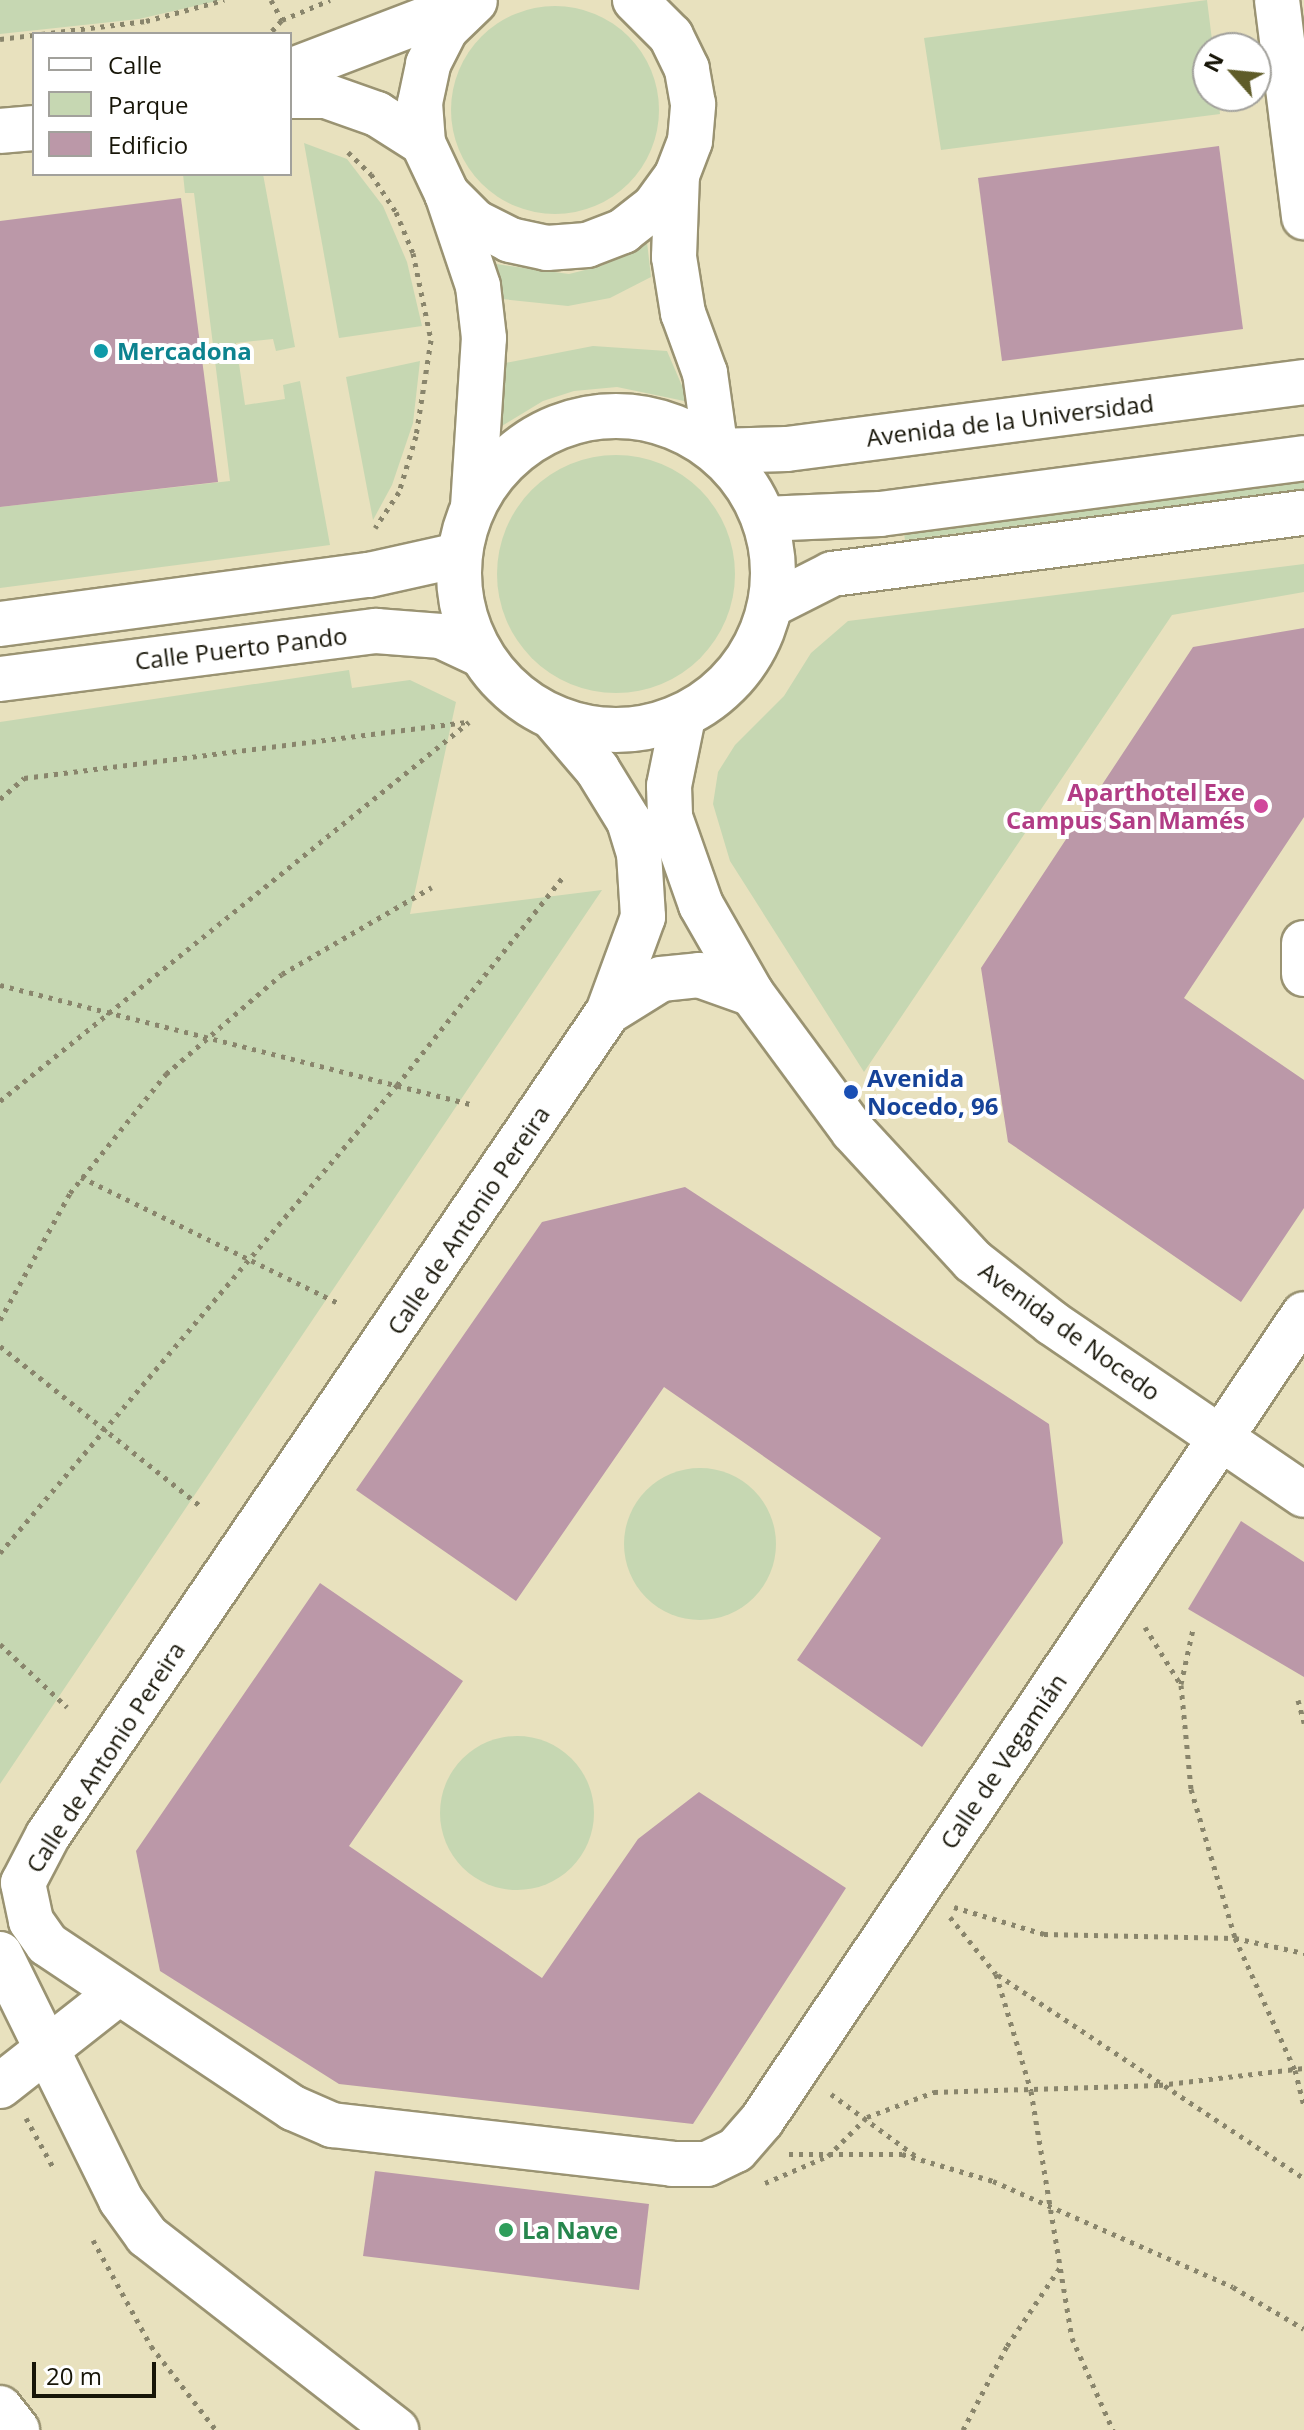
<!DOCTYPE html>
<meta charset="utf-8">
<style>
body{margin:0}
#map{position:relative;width:1304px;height:2430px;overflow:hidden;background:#e8e1be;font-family:"Open Sans",sans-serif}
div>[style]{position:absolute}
.green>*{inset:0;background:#c6d7b2}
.round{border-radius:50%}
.building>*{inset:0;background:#bb98a8}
.path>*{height:5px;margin-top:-2.5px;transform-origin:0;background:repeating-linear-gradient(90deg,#89856c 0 4px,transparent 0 10px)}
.roads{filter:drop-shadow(2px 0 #9a9372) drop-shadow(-2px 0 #9a9372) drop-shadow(0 2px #9a9372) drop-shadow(0 -2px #9a9372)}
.minor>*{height:44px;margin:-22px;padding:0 22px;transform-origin:22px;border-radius:22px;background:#fff}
.major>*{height:44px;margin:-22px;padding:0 22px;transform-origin:22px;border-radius:22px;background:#fff}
.major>.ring{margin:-22px;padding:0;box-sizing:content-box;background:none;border:44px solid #fff;border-radius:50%}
.dots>*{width:22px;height:22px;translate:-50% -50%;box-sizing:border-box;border:4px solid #fff;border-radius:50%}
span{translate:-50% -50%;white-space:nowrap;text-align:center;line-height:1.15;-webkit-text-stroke:8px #fff;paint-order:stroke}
.culture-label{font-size:24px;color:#0d838f;font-weight:700}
.left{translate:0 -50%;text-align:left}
.street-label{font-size:24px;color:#171508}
.hotel-label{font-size:24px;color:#b23c85;font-weight:700}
.right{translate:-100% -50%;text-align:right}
.transit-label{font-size:24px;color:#164399;font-weight:700}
.leisure-label{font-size:24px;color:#27864d;font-weight:700}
.legend{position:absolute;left:32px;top:32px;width:260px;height:144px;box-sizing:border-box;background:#fff;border:2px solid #a2a19c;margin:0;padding:10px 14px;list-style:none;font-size:24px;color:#171508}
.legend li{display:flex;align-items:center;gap:16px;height:40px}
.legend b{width:40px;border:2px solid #a2a19c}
.north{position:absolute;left:1192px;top:32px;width:80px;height:80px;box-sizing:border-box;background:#fff;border:2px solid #a2a19c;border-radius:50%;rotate:297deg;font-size:22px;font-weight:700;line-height:32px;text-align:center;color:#171508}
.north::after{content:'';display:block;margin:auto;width:28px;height:36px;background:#5f5c28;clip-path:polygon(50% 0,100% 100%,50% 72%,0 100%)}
.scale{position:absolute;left:32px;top:2362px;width:124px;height:36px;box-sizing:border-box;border:4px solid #171508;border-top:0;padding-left:10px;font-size:24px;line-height:28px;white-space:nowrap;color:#171508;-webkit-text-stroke:6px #fff;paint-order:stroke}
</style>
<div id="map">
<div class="green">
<i style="clip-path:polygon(0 0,221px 0,139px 19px,0 34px)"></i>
<i style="clip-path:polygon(1207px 0,1213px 48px,1208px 48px,1208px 96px,1218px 96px,1220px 114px,941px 150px,924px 38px)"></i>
<i class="round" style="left:451px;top:6px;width:208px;height:208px"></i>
<i style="clip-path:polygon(304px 143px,347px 159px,383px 206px,407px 262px,422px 326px,339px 338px)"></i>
<i style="clip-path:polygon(183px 174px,263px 174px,295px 347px,276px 351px,273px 339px,236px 343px,245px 405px,285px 399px,283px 385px,300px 381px,330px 545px,0 588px,0 507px,230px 481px,194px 193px,185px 193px)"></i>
<i style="clip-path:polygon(647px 242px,651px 277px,610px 298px,568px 306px,502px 299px,496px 264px,569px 274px,601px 266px)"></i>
<i style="clip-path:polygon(593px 346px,667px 351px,689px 402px,617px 387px,574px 391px,543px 401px,497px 429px,505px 363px)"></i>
<i style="clip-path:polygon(420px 361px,413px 423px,392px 485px,373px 520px,346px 377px)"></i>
<i class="round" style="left:497px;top:455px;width:238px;height:238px"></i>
<i style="clip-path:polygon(1304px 480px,1304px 489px,905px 540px,904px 533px)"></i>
<i style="clip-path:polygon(1304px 564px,1304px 592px,1172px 615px,864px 1072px,730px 861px,713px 804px,718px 772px,735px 745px,784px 696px,811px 653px,848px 621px)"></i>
<i style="clip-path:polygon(349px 670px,352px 688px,410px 680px,456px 702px,410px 914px,602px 890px,0 1784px,0 722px)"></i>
<i class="round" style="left:624px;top:1468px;width:152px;height:152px"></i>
<i class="round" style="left:440px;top:1736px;width:154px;height:154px"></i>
</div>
<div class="building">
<i style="clip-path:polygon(1219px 146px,1243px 329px,1002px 361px,978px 178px)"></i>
<i style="clip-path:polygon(181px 198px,218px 482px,0 507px,0 221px)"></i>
<i style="clip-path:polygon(1304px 628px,1304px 817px,1184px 998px,1304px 1080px,1304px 1208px,1241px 1302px,1008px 1142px,981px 968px,1193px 647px)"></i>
<i style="clip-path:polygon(685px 1187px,1049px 1424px,1063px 1543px,922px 1747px,797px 1660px,881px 1538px,664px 1387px,516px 1601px,356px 1490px,542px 1222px)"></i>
<i style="clip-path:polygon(1241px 1521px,1304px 1562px,1304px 1677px,1188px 1609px)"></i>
<i style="clip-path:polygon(320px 1583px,463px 1681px,349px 1846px,542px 1978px,638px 1839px,699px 1792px,846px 1888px,693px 2124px,339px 2084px,160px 1971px,136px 1851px)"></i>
<i style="clip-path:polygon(375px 2171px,649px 2204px,639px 2290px,363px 2256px)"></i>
</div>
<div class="path">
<i style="left:271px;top:0;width:23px;rotate:61deg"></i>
<i style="left:272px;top:31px;width:15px;rotate:-48deg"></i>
<i style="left:282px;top:20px;width:52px;rotate:-22.6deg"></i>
<i style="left:41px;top:34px;width:106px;rotate:-7.1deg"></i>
<i style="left:146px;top:21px;width:81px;rotate:-15.1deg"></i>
<i style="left:0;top:39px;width:34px;rotate:-7deg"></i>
<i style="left:348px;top:152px;width:32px;rotate:44deg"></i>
<i style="left:371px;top:174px;width:45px;rotate:56.7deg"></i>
<i style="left:396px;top:212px;width:44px;rotate:67.5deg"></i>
<i style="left:413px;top:253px;width:89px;rotate:78.3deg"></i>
<i style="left:431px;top:340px;width:97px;rotate:98.9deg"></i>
<i style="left:416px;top:436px;width:59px;rotate:106.9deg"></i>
<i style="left:399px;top:492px;width:43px;rotate:123.7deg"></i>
<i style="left:744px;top:665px;width:26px;rotate:-43deg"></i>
<i style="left:0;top:799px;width:32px;rotate:-41deg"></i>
<i style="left:24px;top:778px;width:448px;rotate:-7.2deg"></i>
<i style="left:0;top:985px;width:489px;rotate:14.2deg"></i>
<i style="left:0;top:1101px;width:603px;rotate:-38.94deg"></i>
<i style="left:81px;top:1177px;width:288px;rotate:26.1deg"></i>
<i style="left:0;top:1320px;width:145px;rotate:-61.1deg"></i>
<i style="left:70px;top:1193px;width:153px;rotate:-51.1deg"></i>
<i style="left:166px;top:1074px;width:153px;rotate:-40.8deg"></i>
<i style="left:282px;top:974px;width:173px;rotate:-30.1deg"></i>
<i style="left:0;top:1346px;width:258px;rotate:38.6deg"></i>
<i style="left:0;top:1553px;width:614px;rotate:-49.69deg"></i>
<i style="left:397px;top:1085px;width:265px;rotate:-51.4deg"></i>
<i style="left:1145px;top:1627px;width:68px;rotate:58.2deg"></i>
<i style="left:1181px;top:1685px;width:104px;rotate:84.5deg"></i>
<i style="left:1191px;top:1789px;width:155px;rotate:73.5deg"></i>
<i style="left:1235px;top:1938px;width:145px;rotate:65.6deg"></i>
<i style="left:1295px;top:2070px;width:38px;rotate:76deg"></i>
<i style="left:0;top:1644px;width:92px;rotate:43.2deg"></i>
<i style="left:1181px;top:1684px;width:56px;rotate:-77.7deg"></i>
<i style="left:1298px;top:1700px;width:24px;rotate:75deg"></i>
<i style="left:954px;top:1907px;width:94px;rotate:16.7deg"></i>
<i style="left:1044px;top:1934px;width:191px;rotate:1.2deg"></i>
<i style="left:1235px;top:1938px;width:71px;rotate:12.3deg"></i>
<i style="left:950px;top:1917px;width:73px;rotate:51.1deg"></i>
<i style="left:996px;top:1974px;width:122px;rotate:73.3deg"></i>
<i style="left:1031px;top:2091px;width:250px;rotate:80.6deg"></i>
<i style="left:1072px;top:2338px;width:101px;rotate:66deg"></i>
<i style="left:998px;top:1975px;width:367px;rotate:33.6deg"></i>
<i style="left:831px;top:2094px;width:107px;rotate:36.2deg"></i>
<i style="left:26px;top:2118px;width:58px;rotate:61.2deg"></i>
<i style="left:789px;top:2154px;width:113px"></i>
<i style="left:902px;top:2154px;width:95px;rotate:16.5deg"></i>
<i style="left:993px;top:2181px;width:262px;rotate:23.8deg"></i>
<i style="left:1233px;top:2287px;width:82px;rotate:30.6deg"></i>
<i style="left:765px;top:2183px;width:69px;rotate:-23.2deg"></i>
<i style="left:828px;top:2156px;width:55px;rotate:-45deg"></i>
<i style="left:867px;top:2117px;width:72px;rotate:-20.5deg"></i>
<i style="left:934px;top:2092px;width:225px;rotate:-1.8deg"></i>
<i style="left:1159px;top:2085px;width:146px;rotate:-6.7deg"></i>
<i style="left:93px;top:2240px;width:121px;rotate:61.3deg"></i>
<i style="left:151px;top:2346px;width:106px;rotate:52.3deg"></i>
<i style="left:963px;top:2430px;width:95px;rotate:-62.4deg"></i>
<i style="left:1007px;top:2346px;width:97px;rotate:-56deg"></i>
</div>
<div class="roads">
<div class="minor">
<i style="left:1277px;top:0;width:219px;rotate:82.9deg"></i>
<i style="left:290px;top:71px;width:194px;rotate:-20.9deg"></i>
<i style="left:290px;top:96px;width:36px"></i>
<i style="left:326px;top:96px;width:54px;rotate:19.4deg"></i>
<i style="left:377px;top:114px;width:54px;rotate:32.2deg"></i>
<i style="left:0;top:131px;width:34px;rotate:-5deg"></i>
<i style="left:677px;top:175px;width:82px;rotate:92.1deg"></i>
<i style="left:674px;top:257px;width:57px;rotate:80.9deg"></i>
<i style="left:683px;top:313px;width:64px;rotate:69.9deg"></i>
<i style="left:705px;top:373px;width:79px;rotate:82deg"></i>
<i style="left:716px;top:451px;width:71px;rotate:-1.6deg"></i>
<i style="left:787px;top:449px;width:521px;rotate:-7.38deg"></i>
<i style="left:447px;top:194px;width:40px;rotate:45deg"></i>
<i style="left:475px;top:222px;width:39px;rotate:27deg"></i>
<i style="left:510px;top:240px;width:38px;rotate:12deg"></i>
<i style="left:547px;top:248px;width:40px;rotate:-4.3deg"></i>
<i style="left:587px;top:245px;width:39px;rotate:-21deg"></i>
<i style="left:623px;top:231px;width:39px;rotate:-38deg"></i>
<i style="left:654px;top:207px;width:39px;rotate:-54deg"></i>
<i style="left:677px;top:175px;width:36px;rotate:-69deg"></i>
<i style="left:690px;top:141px;width:37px;rotate:-85deg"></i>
<i style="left:693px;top:104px;width:36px;rotate:-100deg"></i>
<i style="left:687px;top:69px;width:37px;rotate:-116deg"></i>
<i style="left:671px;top:36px;width:51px;rotate:-135deg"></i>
<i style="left:473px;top:507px;width:169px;rotate:-86.3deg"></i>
<i style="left:484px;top:338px;width:52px;rotate:-96.6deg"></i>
<i style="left:478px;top:286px;width:97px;rotate:-108.6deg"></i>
<i style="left:447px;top:194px;width:56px;rotate:-115.2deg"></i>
<i style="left:423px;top:143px;width:40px;rotate:-94.3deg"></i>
<i style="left:420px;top:103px;width:40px;rotate:-78deg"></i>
<i style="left:428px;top:64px;width:39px;rotate:-63deg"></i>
<i style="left:446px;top:29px;width:40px;rotate:-44deg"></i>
<i style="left:683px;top:717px;width:70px;rotate:101.5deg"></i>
<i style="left:669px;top:786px;width:31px;rotate:88deg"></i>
<i style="left:670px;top:817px;width:93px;rotate:70.6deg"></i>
<i style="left:701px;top:905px;width:103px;rotate:60.2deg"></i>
<i style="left:752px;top:994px;width:170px;rotate:53.6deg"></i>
<i style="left:853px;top:1131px;width:177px;rotate:47.3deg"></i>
<i style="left:973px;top:1261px;width:100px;rotate:38.1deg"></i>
<i style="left:1052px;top:1323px;width:305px;rotate:34.3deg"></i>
<i style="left:555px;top:720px;width:65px;rotate:49.4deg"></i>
<i style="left:597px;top:769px;width:61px;rotate:58.4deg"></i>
<i style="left:629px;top:821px;width:34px;rotate:73deg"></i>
<i style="left:639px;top:853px;width:64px;rotate:86.4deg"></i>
<i style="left:643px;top:917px;width:101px;rotate:110.2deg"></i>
<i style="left:608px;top:1012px;width:995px;rotate:124.23deg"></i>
<i style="left:48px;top:1835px;width:54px;rotate:117.5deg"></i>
<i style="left:23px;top:1883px;width:39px;rotate:78deg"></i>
<i style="left:31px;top:1921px;width:28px;rotate:55deg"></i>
<i style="left:47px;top:1944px;width:296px;rotate:33.7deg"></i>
<i style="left:293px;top:2108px;width:43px;rotate:23.6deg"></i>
<i style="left:332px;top:2125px;width:342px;rotate:6.5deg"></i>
<i style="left:672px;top:2164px;width:35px"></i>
<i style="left:707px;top:2164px;width:32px;rotate:-26deg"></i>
<i style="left:736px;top:2150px;width:40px;rotate:-49deg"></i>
<i style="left:762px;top:2120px;width:971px;rotate:-56.08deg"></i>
<i style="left:1304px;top:943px;width:31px;rotate:90deg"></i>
<i style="left:608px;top:1012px;width:62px;rotate:-31.9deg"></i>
<i style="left:661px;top:979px;width:38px;rotate:-6deg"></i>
<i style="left:699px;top:975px;width:56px;rotate:19.7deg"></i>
<i style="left:0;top:1954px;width:274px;rotate:63.8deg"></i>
<i style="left:121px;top:2200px;width:44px;rotate:54.2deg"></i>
<i style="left:147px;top:2236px;width:316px;rotate:37.9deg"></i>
<i style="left:0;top:2086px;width:149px;rotate:-38.2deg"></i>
</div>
<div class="major">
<i class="ring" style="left:459px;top:416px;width:270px;height:270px"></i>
<i style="left:764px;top:519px;width:116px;rotate:-2.5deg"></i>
<i style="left:880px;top:514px;width:428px;rotate:-7.5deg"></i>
<i style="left:771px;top:605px;width:68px;rotate:-26.9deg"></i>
<i style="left:832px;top:574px;width:476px;rotate:-7.4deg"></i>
<i style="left:0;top:624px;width:372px;rotate:-7.6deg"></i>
<i style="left:369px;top:575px;width:92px;rotate:-12.5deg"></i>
<i style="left:0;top:679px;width:379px;rotate:-7.3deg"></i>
<i style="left:376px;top:631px;width:65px;rotate:4.4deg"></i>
<i style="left:441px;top:636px;width:42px;rotate:25.3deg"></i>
<i style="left:0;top:2408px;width:28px;rotate:52deg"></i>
</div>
</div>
<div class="dots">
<i style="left:101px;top:351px;background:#0f9aa8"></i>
<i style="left:1261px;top:806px;background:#d1479c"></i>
<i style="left:851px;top:1092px;background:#1a4fb4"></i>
<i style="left:506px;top:2230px;background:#2e9e5b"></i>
</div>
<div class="culture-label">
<span class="left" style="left:117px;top:351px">Mercadona</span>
</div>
<div class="street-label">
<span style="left:1010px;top:420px;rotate:-7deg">Avenida de la Universidad</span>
<span style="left:241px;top:648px;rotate:-7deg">Calle Puerto Pando</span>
<span style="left:468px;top:1220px;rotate:-56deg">Calle de Antonio Pereira</span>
<span style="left:1070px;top:1331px;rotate:36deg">Avenida de Nocedo</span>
<span style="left:105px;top:1757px;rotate:-57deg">Calle de Antonio Pereira</span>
<span style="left:1003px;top:1761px;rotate:-56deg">Calle de Vegamián</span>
</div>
<div class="hotel-label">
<span class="right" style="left:1245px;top:806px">Aparthotel Exe<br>Campus San Mamés</span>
</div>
<div class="transit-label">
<span class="left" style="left:867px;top:1092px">Avenida<br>Nocedo, 96</span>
</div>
<div class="leisure-label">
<span class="left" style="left:522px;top:2230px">La Nave</span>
</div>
<ul class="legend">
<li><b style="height:10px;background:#fff"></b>Calle</li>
<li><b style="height:22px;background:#c6d7b2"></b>Parque</li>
<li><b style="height:22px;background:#bb98a8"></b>Edificio</li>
</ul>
<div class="north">N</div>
<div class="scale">20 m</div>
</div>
